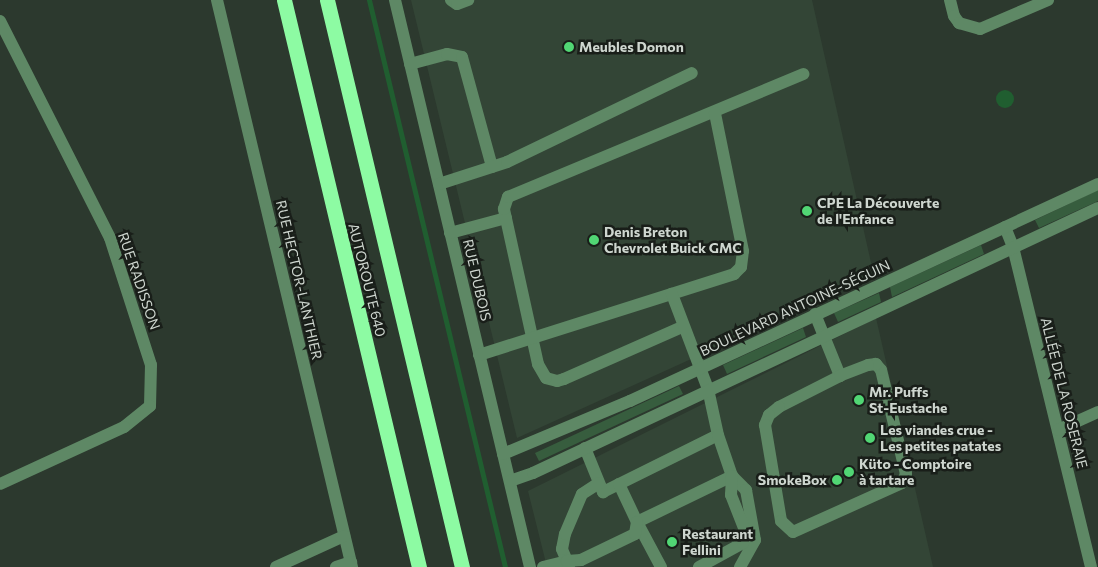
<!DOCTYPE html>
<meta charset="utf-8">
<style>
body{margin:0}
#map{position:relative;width:1098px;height:567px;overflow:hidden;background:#2c392e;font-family:Commissioner,sans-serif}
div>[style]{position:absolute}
.built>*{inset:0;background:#334536}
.green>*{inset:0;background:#375d3e}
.water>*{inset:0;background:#205e30}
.round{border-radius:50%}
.stream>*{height:5px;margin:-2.5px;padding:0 2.5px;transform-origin:2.5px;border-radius:2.5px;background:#205e30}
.minor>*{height:12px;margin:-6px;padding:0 6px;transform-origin:6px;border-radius:6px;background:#5e8865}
.highway>*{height:15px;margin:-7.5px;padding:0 7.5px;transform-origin:7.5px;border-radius:7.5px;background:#8dfba3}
.dots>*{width:14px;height:14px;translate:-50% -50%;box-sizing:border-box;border:2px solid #191e19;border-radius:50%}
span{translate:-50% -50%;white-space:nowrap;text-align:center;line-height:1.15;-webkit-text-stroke:5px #191e19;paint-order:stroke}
.poi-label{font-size:14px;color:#ced6cf;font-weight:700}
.left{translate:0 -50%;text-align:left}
.right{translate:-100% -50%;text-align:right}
.street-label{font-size:14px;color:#ced6cf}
</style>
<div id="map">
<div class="built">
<i style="clip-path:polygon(411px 0,812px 0,874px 276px,517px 438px)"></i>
<i style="clip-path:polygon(876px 318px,933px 567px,547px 567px,528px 491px)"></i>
</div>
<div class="green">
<i style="clip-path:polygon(1098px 190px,1098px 201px,1039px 228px,1035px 220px)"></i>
<i style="clip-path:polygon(981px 245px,984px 254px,892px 297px,890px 287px)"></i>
<i style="clip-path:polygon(879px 293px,881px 302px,838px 322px,834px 313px)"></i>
<i style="clip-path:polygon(803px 328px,806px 337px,727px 374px,723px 365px)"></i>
<i style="clip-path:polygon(679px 386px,683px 394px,539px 461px,535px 453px)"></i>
</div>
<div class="water">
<i class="round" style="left:996px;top:90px;width:18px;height:18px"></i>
</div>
<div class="stream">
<i style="left:369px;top:0;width:583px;rotate:76.51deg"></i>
</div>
<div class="minor">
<i style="left:217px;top:0;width:583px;rotate:76.61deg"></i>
<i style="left:395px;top:0;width:583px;rotate:76.61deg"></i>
<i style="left:451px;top:0;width:7px;rotate:34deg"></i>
<i style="left:457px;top:4px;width:12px;rotate:-20deg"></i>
<i style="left:950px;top:0;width:16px;rotate:76deg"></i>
<i style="left:954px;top:16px;width:9px;rotate:54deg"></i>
<i style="left:959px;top:23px;width:22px;rotate:16deg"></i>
<i style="left:980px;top:29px;width:74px;rotate:-23.1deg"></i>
<i style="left:0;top:21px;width:243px;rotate:63.1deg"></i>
<i style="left:110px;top:238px;width:133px;rotate:72.1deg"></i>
<i style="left:151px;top:365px;width:41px;rotate:91.4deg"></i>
<i style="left:150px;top:406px;width:33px;rotate:141deg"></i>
<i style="left:124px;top:427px;width:136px;rotate:155.3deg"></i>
<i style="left:410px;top:64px;width:38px;rotate:-15deg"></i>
<i style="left:447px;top:54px;width:15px;rotate:11deg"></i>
<i style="left:462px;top:57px;width:114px;rotate:74.7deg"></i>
<i style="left:439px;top:184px;width:71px;rotate:-17.9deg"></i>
<i style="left:507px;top:162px;width:205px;rotate:-25.7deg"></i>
<i style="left:1005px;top:227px;width:22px;rotate:68deg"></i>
<i style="left:1013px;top:247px;width:329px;rotate:76.3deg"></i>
<i style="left:450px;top:233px;width:58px;rotate:-15deg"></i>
<i style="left:815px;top:314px;width:67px;rotate:68deg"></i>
<i style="left:840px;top:376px;width:68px;rotate:153.1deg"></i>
<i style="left:779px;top:407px;width:13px;rotate:141deg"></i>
<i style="left:769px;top:415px;width:11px;rotate:112deg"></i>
<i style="left:765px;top:425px;width:97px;rotate:80.5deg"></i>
<i style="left:781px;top:521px;width:16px;rotate:43deg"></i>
<i style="left:793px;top:532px;width:120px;rotate:-24.2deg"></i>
<i style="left:902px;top:483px;width:10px;rotate:-66deg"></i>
<i style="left:906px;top:474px;width:107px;rotate:-103.5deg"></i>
<i style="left:881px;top:370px;width:8px;rotate:-130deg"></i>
<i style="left:876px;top:364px;width:8px;rotate:173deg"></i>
<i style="left:868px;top:365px;width:30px;rotate:159deg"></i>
<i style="left:682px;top:327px;width:129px;rotate:156.2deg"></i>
<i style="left:564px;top:379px;width:7px;rotate:164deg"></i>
<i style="left:557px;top:381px;width:11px;rotate:-165deg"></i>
<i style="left:546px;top:378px;width:16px;rotate:-120deg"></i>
<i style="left:538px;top:364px;width:159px;rotate:-102.4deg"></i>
<i style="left:504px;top:209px;width:13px;rotate:-72deg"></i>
<i style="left:508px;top:197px;width:320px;rotate:-22.6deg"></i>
<i style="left:479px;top:355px;width:268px;rotate:-17.6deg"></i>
<i style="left:734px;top:274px;width:10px;rotate:-45deg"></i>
<i style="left:741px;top:267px;width:16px;rotate:-83deg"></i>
<i style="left:743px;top:251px;width:141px;rotate:-101.5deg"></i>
<i style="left:1058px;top:430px;width:44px;rotate:-24.2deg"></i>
<i style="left:585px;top:448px;width:48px;rotate:67.8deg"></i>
<i style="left:603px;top:492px;width:128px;rotate:-26.4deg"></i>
<i style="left:718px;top:435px;width:47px;rotate:-102.3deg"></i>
<i style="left:708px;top:389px;width:102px;rotate:-110.8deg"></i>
<i style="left:503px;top:454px;width:138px;rotate:-22.7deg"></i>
<i style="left:630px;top:401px;width:516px;rotate:-24.88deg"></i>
<i style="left:732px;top:476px;width:20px;rotate:45deg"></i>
<i style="left:746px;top:490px;width:51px;rotate:79.8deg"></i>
<i style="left:755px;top:540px;width:31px;rotate:119deg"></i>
<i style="left:510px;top:481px;width:24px;rotate:-19deg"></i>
<i style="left:533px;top:473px;width:624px;rotate:-25.13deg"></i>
<i style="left:619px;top:484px;width:42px;rotate:64.7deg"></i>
<i style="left:637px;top:522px;width:106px;rotate:-25.8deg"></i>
<i style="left:732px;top:476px;width:43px;rotate:-108.9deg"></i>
<i style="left:637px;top:522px;width:51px;rotate:61.9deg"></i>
<i style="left:276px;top:567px;width:75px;rotate:-24.5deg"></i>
<i style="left:336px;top:567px;width:16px;rotate:-18deg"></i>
<i style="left:543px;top:567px;width:25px;rotate:-14deg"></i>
<i style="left:567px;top:561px;width:13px;rotate:-113deg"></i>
<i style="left:562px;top:549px;width:15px;rotate:-79deg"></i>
<i style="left:565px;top:534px;width:43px;rotate:-67deg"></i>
<i style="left:582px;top:494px;width:20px;rotate:-33deg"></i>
<i style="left:569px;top:567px;width:6px;rotate:-108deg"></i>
<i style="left:567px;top:561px;width:14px;rotate:-4deg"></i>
<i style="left:581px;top:560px;width:60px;rotate:-25.7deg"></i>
<i style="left:635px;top:534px;width:12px;rotate:-81deg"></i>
<i style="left:699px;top:567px;width:50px;rotate:-28.6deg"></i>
<i style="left:743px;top:543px;width:10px;rotate:-73deg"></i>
<i style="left:746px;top:533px;width:41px;rotate:-111.5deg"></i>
<i style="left:731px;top:495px;width:19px;rotate:-87deg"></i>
</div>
<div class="highway">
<i style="left:284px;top:0;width:583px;rotate:76.61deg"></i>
<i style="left:327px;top:0;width:583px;rotate:76.61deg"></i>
</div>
<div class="dots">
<i style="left:569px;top:47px;background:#51d674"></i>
<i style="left:807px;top:211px;background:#51d674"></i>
<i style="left:594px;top:240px;background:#51d674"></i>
<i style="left:859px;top:400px;background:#51d674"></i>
<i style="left:870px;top:438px;background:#51d674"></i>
<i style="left:849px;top:472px;background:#51d674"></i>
<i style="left:837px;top:480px;background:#51d674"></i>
<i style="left:672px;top:542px;background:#51d674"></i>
</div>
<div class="poi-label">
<span class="left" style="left:579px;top:47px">Meubles Domon</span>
<span class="left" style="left:817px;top:211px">CPE La Découverte<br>de l'Enfance</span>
<span class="left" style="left:604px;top:240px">Denis Breton<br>Chevrolet Buick GMC</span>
<span class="left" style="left:869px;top:400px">Mr. Puffs<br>St-Eustache</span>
<span class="left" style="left:880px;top:438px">Les viandes crue -<br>Les petites patates</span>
<span class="left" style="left:859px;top:472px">Küto - Comptoire<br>à tartare</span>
<span class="right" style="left:827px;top:480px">SmokeBox</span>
<span class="left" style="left:682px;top:542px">Restaurant<br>Fellini</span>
</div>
<div class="street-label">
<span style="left:299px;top:280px;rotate:77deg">RUE HECTOR-LANTHIER</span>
<span style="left:367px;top:280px;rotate:76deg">AUTOROUTE 640</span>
<span style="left:477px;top:280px;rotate:77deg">RUE DUBOIS</span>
<span style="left:139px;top:281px;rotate:71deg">RUE RADISSON</span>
<span style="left:795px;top:308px;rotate:-25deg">BOULEVARD ANTOINE-SÉGUIN</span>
<span style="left:1064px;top:393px;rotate:76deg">ALLÉE DE LA ROSERAIE</span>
</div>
</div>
